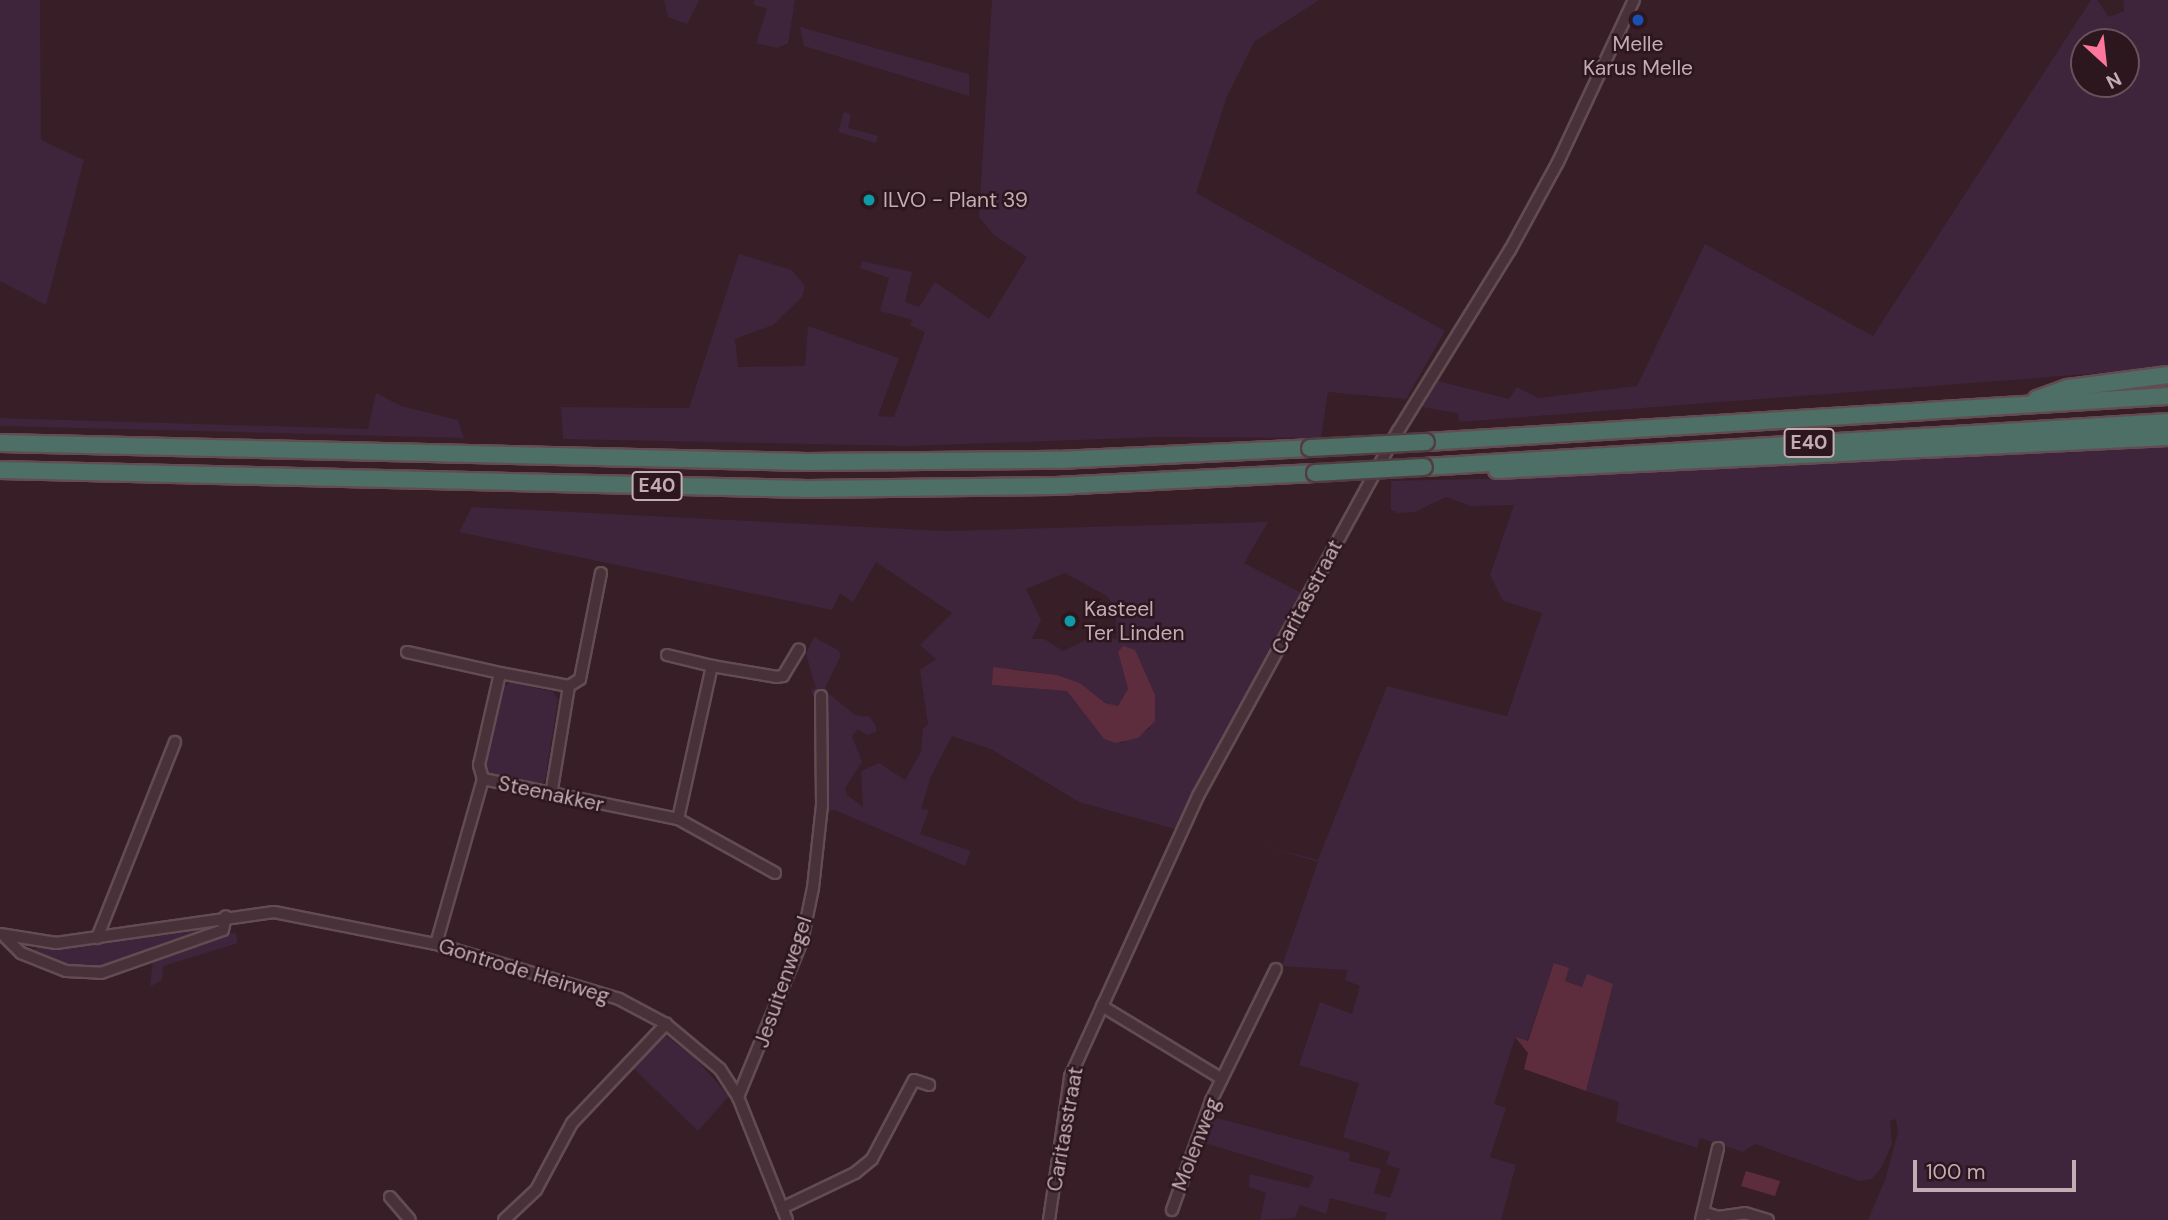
<!DOCTYPE html>
<style>
body{margin:0}
#map{position:relative;width:2168px;height:1220px;overflow:hidden;background:#381e26;font-family:"DM Sans",sans-serif}
div>[style]{position:absolute}
.green>*{inset:0;background:#3e253b}
.water>*{inset:0;background:#5e2d3d}
.roads{filter:drop-shadow(2px 0 #634c52) drop-shadow(-2px 0 #634c52) drop-shadow(0 2px #634c52) drop-shadow(0 -2px #634c52)}
.minor>*{height:10px;margin:-5px;padding:0 5px;transform-origin:5px;border-radius:5px;background:#483138}
.highway>*{height:16px;margin:-8px;padding:0 8px;transform-origin:8px;border-radius:8px;background:#4d6f65}
.bridges{filter:drop-shadow(2px 0 #523c42) drop-shadow(-2px 0 #523c42) drop-shadow(0 2px #523c42) drop-shadow(0 -2px #523c42)}
.highway-bridge>*{height:16px;margin:-8px;padding:0 8px;transform-origin:8px;border-radius:8px;background:#4d6f65}
.dots>*{width:19px;height:19px;translate:-50% -50%;box-sizing:border-box;border:4px solid #2c171e;border-radius:50%}
span{translate:-50% -50%;white-space:nowrap;text-align:center;line-height:1.15;-webkit-text-stroke:5px #2c171e;paint-order:stroke}
.shield-label span{padding:2px 5px;background:#2c171e;border:2px solid;border-radius:5px;-webkit-text-stroke-width:0}
.shield-label{font-size:19px;color:#c5abb2;font-weight:700}
.poi-label{font-size:21px;color:#c5abb2}
.left{translate:0 -50%;text-align:left}
.street-label{font-size:21px;color:#c5abb2}
.north{position:absolute;left:2070px;top:28px;width:70px;height:70px;box-sizing:border-box;background:#2c171e;border:2px solid #695259;border-radius:50%;rotate:153deg;font-size:19px;font-weight:700;line-height:28px;text-align:center;color:#c5abb2}
.north::after{content:'';display:block;margin:auto;width:24px;height:32px;background:#ff769d;clip-path:polygon(50% 0,100% 100%,50% 72%,0 100%)}
.scale{position:absolute;left:1913px;top:1160px;width:163px;height:32px;box-sizing:border-box;border:4px solid #c5abb2;border-top:0;padding-left:9px;font-size:21px;line-height:24px;white-space:nowrap;color:#c5abb2;-webkit-text-stroke:5px #2c171e;paint-order:stroke}
</style>
<div id="map">
<div class="green">
<i style="clip-path:polygon(0 0,40px 0,41px 140px,84px 160px,46px 305px,0 281px)"></i>
<i style="clip-path:polygon(664px 0,699px 0,687px 24px,668px 17px)"></i>
<i style="clip-path:polygon(755px 0,795px 0,788px 43px,777px 48px,756px 43px,767px 9px,753px 4px)"></i>
<i style="clip-path:polygon(992px 0,1319px 0,1254px 42px,1227px 96px,1196px 193px,1445px 331px,1406px 399px,1328px 392px,1321px 438px,1159px 437px,909px 446px,563px 439px,561px 407px,689px 408px,739px 254px,792px 270px,805px 286px,802px 297px,773px 325px,735px 339px,738px 367px,805px 366px,808px 326px,899px 358px,878px 416px,894px 417px,925px 332px,910px 325px,912px 320px,880px 311px,889px 278px,860px 268px,862px 261px,912px 272px,905px 302px,919px 307px,935px 282px,989px 319px,1027px 257px,994px 235px,979px 217px)"></i>
<i style="clip-path:polygon(evenodd,2091px 0,2097px 0,2109px 17px,2124px 11px,2123px 0,2168px 0,2168px 368px,1459px 422px,1458px 413px,1421px 407px,1438px 381px,1509px 399px,1517px 387px,1538px 398px,1637px 386px,1705px 244px,1873px 336px,2091px 0,2084px 42px,2126px 42px,2126px 84px,2084px 84px,2084px 42px)"></i>
<i style="clip-path:polygon(800px 27px,969px 74px,969px 96px,804px 46px)"></i>
<i style="clip-path:polygon(844px 112px,851px 114px,848px 128px,878px 136px,876px 143px,838px 132px)"></i>
<i style="clip-path:polygon(376px 393px,401px 406px,458px 420px,464px 438px,0 426px,0 418px,368px 429px)"></i>
<i style="clip-path:polygon(2168px 442px,2168px 1220px,1868px 1220px,1885px 1180px,1898px 1132px,1896px 1119px,1890px 1121px,1892px 1143px,1882px 1167px,1872px 1179px,1859px 1181px,1755px 1144px,1743px 1152px,1700px 1138px,1697px 1148px,1616px 1122px,1619px 1102px,1586px 1091px,1613px 984px,1582px 987px,1565px 981px,1569px 968px,1554px 964px,1527px 1041px,1515px 1038px,1494px 1104px,1506px 1108px,1490px 1157px,1516px 1165px,1501px 1220px,1385px 1220px,1387px 1213px,1330px 1198px,1326px 1214px,1300px 1205px,1295px 1218px,1260px 1220px,1266px 1193px,1249px 1187px,1250px 1174px,1309px 1188px,1314px 1176px,1201px 1142px,1213px 1117px,1350px 1153px,1349px 1161px,1381px 1169px,1374px 1193px,1390px 1198px,1400px 1169px,1386px 1164px,1390px 1152px,1343px 1137px,1359px 1083px,1299px 1065px,1320px 1002px,1352px 1014px,1360px 986px,1345px 980px,1347px 970px,1282px 966px,1318px 862px,1258px 844px,1318px 860px,1387px 686px,1507px 716px,1542px 613px,1503px 601px,1490px 575px,1514px 505px,1470px 506px,1446px 497px,1415px 512px,1398px 513px,1391px 510px,1391px 481px,1520px 478px)"></i>
<i style="clip-path:polygon(evenodd,472px 507px,945px 531px,1268px 522px,1244px 563px,1301px 593px,1175px 829px,1079px 802px,991px 749px,952px 736px,931px 776px,921px 809px,929px 810px,920px 834px,971px 851px,965px 866px,835px 810px,826px 811px,828px 734px,811px 690px,816px 688px,806px 654px,814px 637px,838px 650px,841px 655px,825px 688px,827px 692px,855px 715px,870px 717px,876px 726px,876px 732px,867px 735px,858px 729px,852px 736px,862px 762px,845px 788px,847px 795px,863px 807px,861px 771px,879px 763px,905px 780px,921px 752px,923px 729px,928px 724px,920px 670px,936px 659px,920px 645px,952px 613px,876px 562px,853px 602px,840px 593px,832px 610px,459px 532px,472px 507px,1065px 573px,1107px 596px,1115px 608px,1117px 639px,1094px 636px,1063px 651px,1044px 639px,1032px 639px,1041px 620px,1026px 589px,1065px 573px,472px 507px,1118px 652px,1150px 729px,1121px 743px,1104px 739px,1067px 691px,993px 685px,1012px 669px,1057px 675px,1080px 683px,1105px 703px,1118px 706px,1128px 689px,1118px 652px)"></i>
<i style="clip-path:polygon(511px 682px,553px 692px,558px 700px,545px 780px,540px 786px,488px 776px,484px 769px,503px 687px)"></i>
<i style="clip-path:polygon(206px 925px,208px 930px,98px 969px,60px 967px,34px 953px,35px 948px,74px 947px)"></i>
<i style="clip-path:polygon(235px 932px,238px 943px,163px 966px,162px 980px,150px 987px,153px 960px)"></i>
<i style="clip-path:polygon(665px 1035px,695px 1058px,729px 1096px,698px 1131px,630px 1065px)"></i>
</div>
<div class="water">
<i style="clip-path:polygon(1123px 646px,1135px 650px,1155px 695px,1155px 721px,1138px 738px,1116px 743px,1104px 739px,1067px 691px,992px 685px,993px 667px,1057px 675px,1080px 683px,1105px 703px,1118px 706px,1128px 689px,1118px 652px)"></i>
<i style="clip-path:polygon(1554px 963px,1569px 968px,1565px 981px,1582px 987px,1587px 974px,1613px 984px,1586px 1091px,1524px 1069px,1528px 1053px,1515px 1037px,1528px 1041px)"></i>
<i style="clip-path:polygon(1746px 1171px,1780px 1181px,1775px 1196px,1741px 1186px)"></i>
</div>
<div class="roads">
<div class="minor">
<i style="left:407px;top:652px;width:95px;rotate:12.7deg"></i>
<i style="left:667px;top:655px;width:46px;rotate:13.7deg"></i>
<i style="left:483px;top:779px;width:199px;rotate:11.6deg"></i>
<i style="left:678px;top:819px;width:111px;rotate:29.1deg"></i>
<i style="left:551px;top:795px;width:110px;rotate:-80.6deg"></i>
<i style="left:678px;top:819px;width:157px;rotate:-77.5deg"></i>
<i style="left:712px;top:666px;width:66px;rotate:9.6deg"></i>
<i style="left:777px;top:677px;width:6px;rotate:-9deg"></i>
<i style="left:783px;top:676px;width:31px;rotate:-59deg"></i>
<i style="left:0;top:934px;width:57px;rotate:9.1deg"></i>
<i style="left:56px;top:943px;width:220px;rotate:-8.1deg"></i>
<i style="left:274px;top:912px;width:165px;rotate:11.2deg"></i>
<i style="left:436px;top:944px;width:191px;rotate:16.7deg"></i>
<i style="left:619px;top:999px;width:53px;rotate:28deg"></i>
<i style="left:666px;top:1024px;width:70px;rotate:39.8deg"></i>
<i style="left:720px;top:1069px;width:33px;rotate:57deg"></i>
<i style="left:738px;top:1097px;width:132px;rotate:68.3deg"></i>
<i style="left:5px;top:937px;width:23px;rotate:45deg"></i>
<i style="left:21px;top:953px;width:48px;rotate:21.8deg"></i>
<i style="left:66px;top:971px;width:35px;rotate:3deg"></i>
<i style="left:101px;top:973px;width:129px;rotate:-19.4deg"></i>
<i style="left:223px;top:930px;width:14px;rotate:-78deg"></i>
<i style="left:97px;top:938px;width:211px;rotate:-68.3deg"></i>
<i style="left:436px;top:944px;width:172px;rotate:-74.1deg"></i>
<i style="left:483px;top:779px;width:15px;rotate:-106deg"></i>
<i style="left:479px;top:765px;width:94px;rotate:-77.1deg"></i>
<i style="left:500px;top:673px;width:70px;rotate:10.7deg"></i>
<i style="left:569px;top:686px;width:13px;rotate:-32deg"></i>
<i style="left:580px;top:679px;width:108px;rotate:-78.8deg"></i>
<i style="left:1102px;top:1006px;width:140px;rotate:31.3deg"></i>
<i style="left:738px;top:1097px;width:169px;rotate:-67.7deg"></i>
<i style="left:802px;top:941px;width:54px;rotate:-78.3deg"></i>
<i style="left:813px;top:888px;width:83px;rotate:-83.8deg"></i>
<i style="left:822px;top:805px;width:109px;rotate:-90.5deg"></i>
<i style="left:390px;top:1197px;width:30px;rotate:49deg"></i>
<i style="left:782px;top:1208px;width:81px;rotate:-25.6deg"></i>
<i style="left:855px;top:1173px;width:22px;rotate:-39deg"></i>
<i style="left:872px;top:1159px;width:89px;rotate:-62deg"></i>
<i style="left:914px;top:1080px;width:16px;rotate:18deg"></i>
<i style="left:1172px;top:1210px;width:116px;rotate:-70.3deg"></i>
<i style="left:1211px;top:1101px;width:147px;rotate:-63.8deg"></i>
<i style="left:1703px;top:1212px;width:16px;rotate:18deg"></i>
<i style="left:1718px;top:1217px;width:27px;rotate:-8deg"></i>
<i style="left:1745px;top:1213px;width:24px;rotate:17deg"></i>
<i style="left:504px;top:1220px;width:44px;rotate:-43.2deg"></i>
<i style="left:536px;top:1190px;width:76px;rotate:-61.8deg"></i>
<i style="left:572px;top:1123px;width:137px;rotate:-46.5deg"></i>
<i style="left:1049px;top:1220px;width:145px;rotate:-81.6deg"></i>
<i style="left:1070px;top:1077px;width:309px;rotate:-65.5deg"></i>
<i style="left:1198px;top:796px;width:416px;rotate:-61.3deg"></i>
<i style="left:1398px;top:431px;width:213px;rotate:-58.3deg"></i>
<i style="left:1510px;top:250px;width:100px;rotate:-61.4deg"></i>
<i style="left:1558px;top:162px;width:179px;rotate:-64.9deg"></i>
<i style="left:1701px;top:1220px;width:74px;rotate:-76.7deg"></i>
</div>
<div class="highway">
<i style="left:2037px;top:399px;width:33px;rotate:-20deg"></i>
<i style="left:2068px;top:388px;width:101px;rotate:-7.4deg"></i>
<i style="left:1426px;top:442px;width:743px;rotate:-3.55deg"></i>
<i style="left:0;top:443px;width:807px;rotate:1.35deg"></i>
<i style="left:807px;top:462px;width:251px;rotate:-0.5deg"></i>
<i style="left:1058px;top:460px;width:252px;rotate:-2.7deg"></i>
<i style="left:1424px;top:467px;width:745px;rotate:-3.46deg"></i>
<i style="left:0;top:470px;width:808px;rotate:1.35deg"></i>
<i style="left:808px;top:489px;width:248px;rotate:-0.7deg"></i>
<i style="left:1056px;top:486px;width:259px;rotate:-2.9deg"></i>
<i style="left:1497px;top:470px;width:672px;rotate:-2.82deg"></i>
</div>
</div>
<div class="bridges">
<div class="highway-bridge">
<i style="left:1310px;top:448px;width:116px;rotate:-3deg"></i>
<i style="left:1315px;top:473px;width:109px;rotate:-3.2deg"></i>
</div>
</div>
<div class="dots">
<i style="left:1638px;top:20px;background:#1a4fb4"></i>
<i style="left:869px;top:200px;background:#0f9aa8"></i>
<i style="left:1070px;top:621px;background:#0f9aa8"></i>
</div>
<div class="shield-label">
<span style="left:1809px;top:443px">E40</span>
<span style="left:657px;top:486px">E40</span>
</div>
<div class="poi-label">
<span style="left:1638px;top:56px">Melle<br>Karus Melle</span>
<span class="left" style="left:883px;top:200px">ILVO - Plant 39</span>
<span class="left" style="left:1084px;top:621px">Kasteel<br>Ter Linden</span>
</div>
<div class="street-label">
<span style="left:1307px;top:597px;rotate:-62deg">Caritasstraat</span>
<span style="left:551px;top:794px;rotate:12deg">Steenakker</span>
<span style="left:524px;top:971px;rotate:17deg">Gontrode Heirweg</span>
<span style="left:783px;top:982px;rotate:-71deg">Jesuitenwegel</span>
<span style="left:1065px;top:1129px;rotate:-80deg">Caritasstraat</span>
<span style="left:1196px;top:1144px;rotate:-69deg">Molenweg</span>
</div>
<div class="north">N</div>
<div class="scale">100 m</div>
</div>
